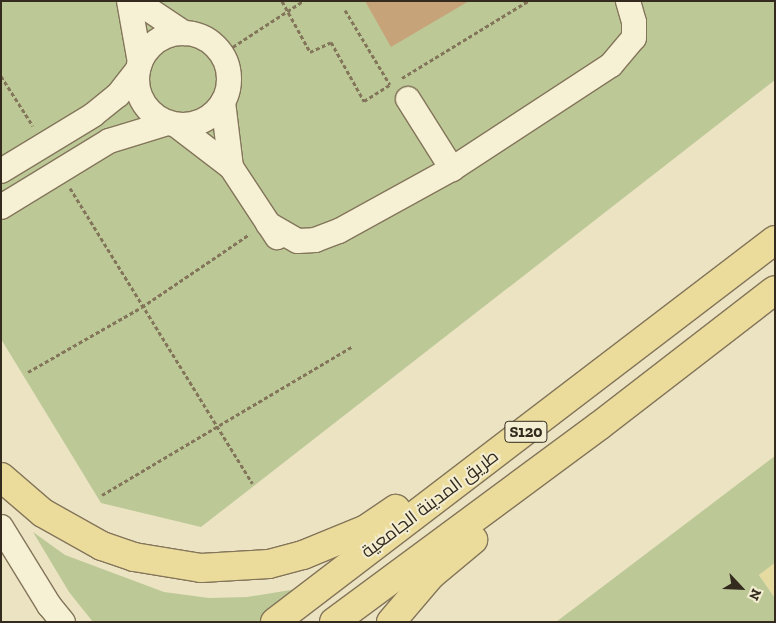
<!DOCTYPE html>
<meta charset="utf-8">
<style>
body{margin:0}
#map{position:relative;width:776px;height:623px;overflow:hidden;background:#ebe3c2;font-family:"Zilla Slab",Cairo,serif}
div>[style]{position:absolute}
.green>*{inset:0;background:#bdc897}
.sand>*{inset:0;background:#e5dba1}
.building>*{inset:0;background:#c7a37a}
.path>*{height:3px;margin-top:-1.5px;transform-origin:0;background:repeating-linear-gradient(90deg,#83755a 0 4px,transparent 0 6.5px)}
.roads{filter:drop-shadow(1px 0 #83755a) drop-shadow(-1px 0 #83755a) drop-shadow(0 1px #83755a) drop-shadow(0 -1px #83755a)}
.minor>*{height:24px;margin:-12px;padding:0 12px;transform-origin:12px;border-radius:12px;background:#f6f0d5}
.minor>.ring{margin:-12px;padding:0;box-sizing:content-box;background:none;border:24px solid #f6f0d5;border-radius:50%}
.major>*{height:28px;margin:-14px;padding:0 14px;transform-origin:14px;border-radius:14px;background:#ecdc9c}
span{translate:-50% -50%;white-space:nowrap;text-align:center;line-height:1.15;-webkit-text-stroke:4px #f3edd1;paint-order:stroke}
.shield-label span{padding:1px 4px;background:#f3edd1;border:1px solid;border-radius:4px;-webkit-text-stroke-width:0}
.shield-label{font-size:16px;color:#342b1e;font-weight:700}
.street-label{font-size:18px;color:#342b1e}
.frame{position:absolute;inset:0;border:2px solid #342b1e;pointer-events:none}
.north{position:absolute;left:716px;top:563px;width:50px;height:50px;-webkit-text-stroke:4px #f3edd1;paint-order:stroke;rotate:115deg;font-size:14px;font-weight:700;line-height:20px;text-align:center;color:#342b1e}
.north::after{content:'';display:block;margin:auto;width:18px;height:22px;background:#342b1e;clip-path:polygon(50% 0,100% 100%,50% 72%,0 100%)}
</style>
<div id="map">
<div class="green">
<i style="clip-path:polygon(1px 1px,775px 1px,775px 80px,201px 527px,101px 503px,1px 339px)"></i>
<i style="clip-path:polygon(775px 456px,775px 563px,759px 575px,775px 598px,775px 622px,556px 622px)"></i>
<i style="clip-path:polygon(33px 532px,65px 555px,164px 592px,209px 598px,247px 597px,303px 588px,259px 622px,93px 622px,69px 592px)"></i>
</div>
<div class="sand">
<i style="clip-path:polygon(775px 563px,775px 598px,759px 575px)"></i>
</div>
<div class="building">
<i style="clip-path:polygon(365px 1px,469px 1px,391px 47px)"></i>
</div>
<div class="path">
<i style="left:282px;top:1px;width:58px;rotate:61.2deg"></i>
<i style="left:310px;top:52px;width:23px;rotate:-25deg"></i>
<i style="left:331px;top:42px;width:68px;rotate:60.8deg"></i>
<i style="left:364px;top:101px;width:31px;rotate:-32deg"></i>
<i style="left:345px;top:10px;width:87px;rotate:59deg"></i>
<i style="left:222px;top:54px;width:97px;rotate:-33.2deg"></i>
<i style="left:1px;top:76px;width:59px;rotate:57.4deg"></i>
<i style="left:402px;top:78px;width:148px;rotate:-31.4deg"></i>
<i style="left:70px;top:188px;width:347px;rotate:58.3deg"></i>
<i style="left:28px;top:372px;width:131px;rotate:-29.7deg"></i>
<i style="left:142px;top:307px;width:130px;rotate:-34.1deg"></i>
<i style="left:102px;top:495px;width:292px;rotate:-30.7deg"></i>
</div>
<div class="roads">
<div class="minor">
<i style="left:129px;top:1px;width:63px;rotate:79.9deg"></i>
<i style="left:136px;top:1px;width:58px;rotate:33.7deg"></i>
<i class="ring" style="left:137px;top:33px;width:68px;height:68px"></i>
<i style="left:408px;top:99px;width:83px;rotate:57.8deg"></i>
<i style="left:223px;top:102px;width:65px;rotate:83deg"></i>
<i style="left:176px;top:125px;width:69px;rotate:37.4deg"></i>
<i style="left:231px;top:167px;width:84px;rotate:56.7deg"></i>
<i style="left:1px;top:171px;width:108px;rotate:-31.3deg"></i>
<i style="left:93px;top:115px;width:32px;rotate:-39deg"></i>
<i style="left:118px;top:95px;width:33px;rotate:-52deg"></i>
<i style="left:1px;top:207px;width:127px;rotate:-31.4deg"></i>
<i style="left:109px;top:141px;width:62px;rotate:-17deg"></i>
<i style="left:268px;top:224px;width:34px;rotate:30deg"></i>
<i style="left:298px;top:241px;width:17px;rotate:-3deg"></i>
<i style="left:315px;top:240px;width:26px;rotate:-21deg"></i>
<i style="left:339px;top:231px;width:129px;rotate:-28.8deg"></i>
<i style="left:452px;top:169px;width:190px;rotate:-33.2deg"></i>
<i style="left:611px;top:65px;width:35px;rotate:-50deg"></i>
<i style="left:634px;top:38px;width:16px;rotate:-90deg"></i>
<i style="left:634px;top:22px;width:22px;rotate:-106deg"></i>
<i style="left:1px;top:527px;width:92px;rotate:58.4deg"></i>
<i style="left:49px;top:605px;width:22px;rotate:51deg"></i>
</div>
<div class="major">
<i style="left:1px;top:477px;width:55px;rotate:40.6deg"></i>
<i style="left:43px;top:513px;width:68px;rotate:29.2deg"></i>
<i style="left:102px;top:546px;width:34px;rotate:19deg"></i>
<i style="left:134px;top:557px;width:68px;rotate:9.3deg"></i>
<i style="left:201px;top:568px;width:68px;rotate:-3.4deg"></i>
<i style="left:269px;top:564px;width:35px;rotate:-15deg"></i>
<i style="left:303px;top:555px;width:68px;rotate:-22.4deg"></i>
<i style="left:366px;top:529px;width:36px;rotate:-34deg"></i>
<i style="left:275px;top:622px;width:629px;rotate:-37.38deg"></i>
<i style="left:334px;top:622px;width:330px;rotate:-36.5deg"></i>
<i style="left:599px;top:426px;width:222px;rotate:-37.7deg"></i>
<i style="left:391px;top:622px;width:62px;rotate:-49.6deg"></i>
<i style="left:431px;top:575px;width:55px;rotate:-39.8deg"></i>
</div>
</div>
<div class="shield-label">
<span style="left:526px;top:432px">S120</span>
</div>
<div class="street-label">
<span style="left:430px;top:504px;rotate:-37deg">طريق المدينة الجامعية</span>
</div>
<div class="frame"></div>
<div class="north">N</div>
</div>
